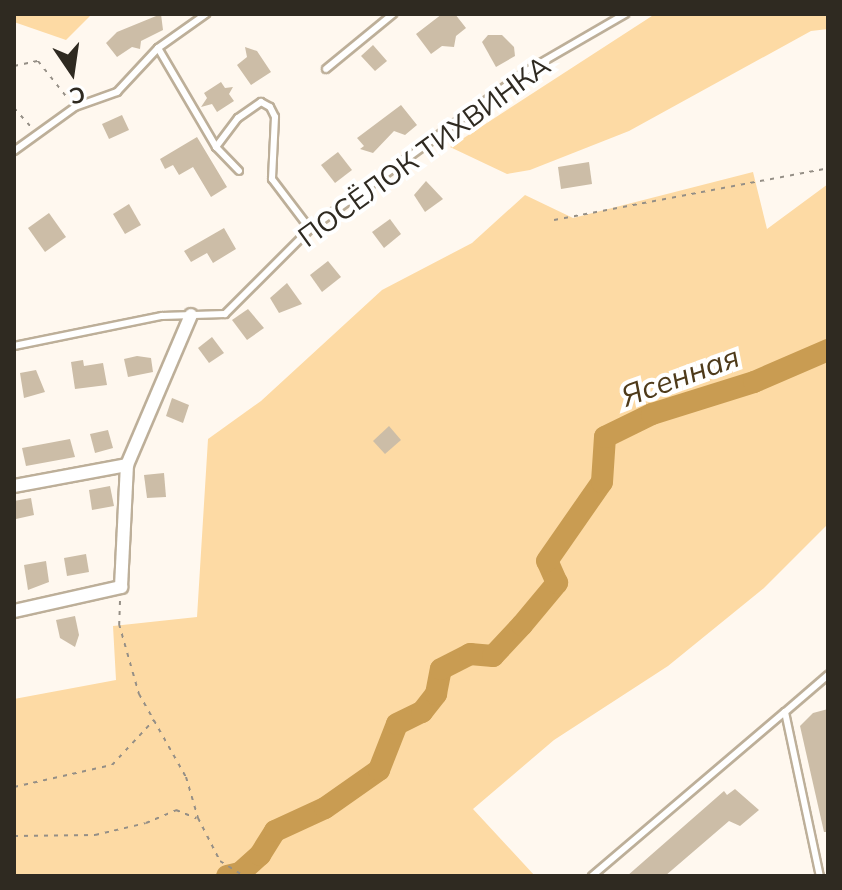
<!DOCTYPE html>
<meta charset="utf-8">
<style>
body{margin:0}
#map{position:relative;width:842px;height:890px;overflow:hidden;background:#fff8ef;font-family:Mulish,sans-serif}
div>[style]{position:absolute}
.green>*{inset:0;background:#fddaa4}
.river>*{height:22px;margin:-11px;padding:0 11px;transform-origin:11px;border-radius:11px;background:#c99c52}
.building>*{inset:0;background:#ccbda7}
.path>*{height:2px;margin-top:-1px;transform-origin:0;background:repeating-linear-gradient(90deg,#958f86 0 4px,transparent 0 10px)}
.roads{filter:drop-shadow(2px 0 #bdaf99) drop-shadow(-2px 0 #bdaf99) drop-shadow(0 2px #bdaf99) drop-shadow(0 -2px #bdaf99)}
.service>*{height:6px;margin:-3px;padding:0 3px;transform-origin:3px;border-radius:3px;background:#fff}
.minor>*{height:12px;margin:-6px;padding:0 6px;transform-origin:6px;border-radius:6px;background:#fff}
span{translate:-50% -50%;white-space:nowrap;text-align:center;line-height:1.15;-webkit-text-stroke:8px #fff;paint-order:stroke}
.street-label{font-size:28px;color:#2f2a21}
.water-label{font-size:30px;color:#4e3a1a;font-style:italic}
.frame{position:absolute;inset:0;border:16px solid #2f2a21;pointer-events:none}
.north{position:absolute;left:32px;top:32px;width:80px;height:80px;-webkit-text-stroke:6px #fff;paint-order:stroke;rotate:167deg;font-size:22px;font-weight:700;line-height:32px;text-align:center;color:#2f2a21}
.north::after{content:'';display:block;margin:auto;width:28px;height:36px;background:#2f2a21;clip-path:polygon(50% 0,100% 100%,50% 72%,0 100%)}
</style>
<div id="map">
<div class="green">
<i style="clip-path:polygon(14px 14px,92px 14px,66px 40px,14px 22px)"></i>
<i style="clip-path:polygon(655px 14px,828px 14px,828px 29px,811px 31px,629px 131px,530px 170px,507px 174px,450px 147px)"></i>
<i style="clip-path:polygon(753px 172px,767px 229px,828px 184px,828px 524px,764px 588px,668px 666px,554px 740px,473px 809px,535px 876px,14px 876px,14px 699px,116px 680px,113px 626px,197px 617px,208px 439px,261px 401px,382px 290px,472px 243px,525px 195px,573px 218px)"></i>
</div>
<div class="river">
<i style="left:227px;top:876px;width:13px;rotate:-13deg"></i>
<i style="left:240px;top:873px;width:27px;rotate:-42deg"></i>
<i style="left:260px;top:855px;width:28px;rotate:-58deg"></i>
<i style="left:275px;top:831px;width:55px;rotate:-24.7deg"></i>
<i style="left:325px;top:808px;width:66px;rotate:-35.1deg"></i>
<i style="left:379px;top:770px;width:49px;rotate:-68.6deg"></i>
<i style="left:397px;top:724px;width:28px;rotate:-26deg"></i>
<i style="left:422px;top:712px;width:23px;rotate:-52deg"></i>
<i style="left:436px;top:694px;width:25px;rotate:-79deg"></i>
<i style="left:441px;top:669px;width:33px;rotate:-27deg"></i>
<i style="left:470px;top:654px;width:23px;rotate:5deg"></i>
<i style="left:493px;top:656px;width:42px;rotate:-46.9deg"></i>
<i style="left:522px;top:625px;width:55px;rotate:-50.2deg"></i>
<i style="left:557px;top:583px;width:24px;rotate:-114deg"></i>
<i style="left:547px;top:561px;width:96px;rotate:-55.2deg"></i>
<i style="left:602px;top:482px;width:45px;rotate:-86.2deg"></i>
<i style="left:605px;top:437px;width:52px;rotate:-26.1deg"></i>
<i style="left:652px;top:414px;width:107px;rotate:-17.4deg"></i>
<i style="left:754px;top:382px;width:81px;rotate:-23.4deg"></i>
</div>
<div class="building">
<i style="clip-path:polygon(161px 14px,163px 30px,141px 41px,140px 49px,132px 47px,117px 57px,106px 43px,117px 32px)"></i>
<i style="clip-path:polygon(442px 14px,455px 14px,466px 28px,456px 36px,454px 47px,442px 46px,431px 54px,416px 34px)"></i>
<i style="clip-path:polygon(488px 35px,502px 35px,514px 47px,515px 56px,496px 67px,482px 42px)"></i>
<i style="clip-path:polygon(373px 45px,387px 61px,375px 71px,361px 56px)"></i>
<i style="clip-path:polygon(245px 47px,257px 51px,271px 72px,251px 85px,237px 65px,247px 57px)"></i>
<i style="clip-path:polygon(221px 82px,225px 88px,233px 87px,229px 94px,234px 101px,217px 112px,212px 104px,201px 107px,207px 98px,204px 93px)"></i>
<i style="clip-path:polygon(401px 105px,417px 125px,405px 135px,394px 131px,373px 153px,360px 149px,364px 146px,357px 138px)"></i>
<i style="clip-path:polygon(122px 115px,129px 130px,109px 139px,102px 124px)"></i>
<i style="clip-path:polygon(197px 137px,227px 187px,211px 197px,193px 167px,179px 175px,173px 165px,165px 169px,160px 159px)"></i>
<i style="clip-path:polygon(338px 152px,352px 170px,335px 183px,321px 165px)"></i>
<i style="clip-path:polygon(589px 162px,592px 184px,561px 189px,558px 167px)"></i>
<i style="clip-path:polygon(426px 181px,443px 199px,425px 212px,414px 195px)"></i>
<i style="clip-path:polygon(129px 204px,141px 225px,125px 234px,113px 214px)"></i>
<i style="clip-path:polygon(49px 213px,66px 237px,45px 252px,28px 228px)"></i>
<i style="clip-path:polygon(390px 219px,401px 234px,384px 248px,372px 232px)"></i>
<i style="clip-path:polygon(224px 228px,236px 249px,213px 263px,207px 253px,191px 262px,184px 251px)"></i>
<i style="clip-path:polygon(328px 261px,341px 277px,322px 292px,310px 275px)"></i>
<i style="clip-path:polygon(287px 283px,302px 304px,279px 313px,270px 298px)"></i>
<i style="clip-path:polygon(248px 309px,264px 328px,247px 340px,232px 320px)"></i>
<i style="clip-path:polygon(212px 337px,224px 353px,209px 363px,198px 348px)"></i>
<i style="clip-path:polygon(137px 356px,151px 358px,153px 372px,128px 377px,124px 359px)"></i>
<i style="clip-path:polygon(83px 360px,84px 366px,103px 363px,107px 385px,75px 389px,71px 362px)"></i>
<i style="clip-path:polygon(36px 370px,45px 392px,24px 398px,20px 373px)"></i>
<i style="clip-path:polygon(172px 398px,189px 405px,183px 423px,166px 416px)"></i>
<i style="clip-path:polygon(389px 426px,401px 440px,385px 454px,373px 441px)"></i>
<i style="clip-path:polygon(108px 430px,113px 448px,95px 453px,90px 434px)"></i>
<i style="clip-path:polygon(70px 439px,75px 457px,26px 466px,22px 448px)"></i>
<i style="clip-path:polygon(164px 473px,166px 497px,147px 498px,144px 475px)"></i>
<i style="clip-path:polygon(110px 486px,114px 506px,92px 510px,89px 490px)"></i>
<i style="clip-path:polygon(31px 498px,34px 515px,16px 519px,14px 501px)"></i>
<i style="clip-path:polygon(86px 554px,89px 572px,67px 576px,64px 558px)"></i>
<i style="clip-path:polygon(46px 561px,49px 582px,28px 590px,24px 565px)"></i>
<i style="clip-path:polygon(75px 616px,79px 635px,75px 647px,60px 638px,56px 620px)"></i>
<i style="clip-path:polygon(828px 709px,828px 832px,824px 832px,800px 726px,813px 713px)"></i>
<i style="clip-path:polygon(735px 789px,759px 810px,740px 826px,729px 821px,665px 876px,627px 876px,724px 791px,727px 795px)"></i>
</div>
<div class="path">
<i style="left:14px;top:66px;width:25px;rotate:-12deg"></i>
<i style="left:38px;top:61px;width:50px;rotate:51.5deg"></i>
<i style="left:14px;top:108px;width:25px;rotate:48deg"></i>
<i style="left:554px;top:220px;width:279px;rotate:-10.7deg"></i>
<i style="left:120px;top:601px;width:23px;rotate:92deg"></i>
<i style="left:119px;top:624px;width:73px;rotate:74.1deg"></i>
<i style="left:139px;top:694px;width:95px;rotate:60.5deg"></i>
<i style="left:186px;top:777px;width:43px;rotate:73.7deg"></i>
<i style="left:198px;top:818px;width:48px;rotate:62.9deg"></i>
<i style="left:220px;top:861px;width:28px;rotate:32deg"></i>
<i style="left:14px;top:787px;width:100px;rotate:-12.7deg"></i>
<i style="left:112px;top:765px;width:62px;rotate:-47deg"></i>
<i style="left:14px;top:836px;width:81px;rotate:-0.7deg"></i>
<i style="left:95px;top:835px;width:52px;rotate:-13.2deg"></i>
<i style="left:146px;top:823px;width:33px;rotate:-23deg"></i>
<i style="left:176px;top:810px;width:22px;rotate:22deg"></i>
</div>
<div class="roads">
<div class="service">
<i style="left:158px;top:48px;width:115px;rotate:59.6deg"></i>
<i style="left:216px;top:147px;width:36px;rotate:-53deg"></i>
<i style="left:238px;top:118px;width:28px;rotate:-35deg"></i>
<i style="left:261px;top:102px;width:10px;rotate:29deg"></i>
<i style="left:270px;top:107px;width:11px;rotate:63deg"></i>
<i style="left:275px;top:117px;width:62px;rotate:92.8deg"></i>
<i style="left:272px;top:179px;width:63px;rotate:52.8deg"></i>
<i style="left:326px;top:69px;width:87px;rotate:-39.4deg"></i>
<i style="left:216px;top:147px;width:33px;rotate:46deg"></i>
<i style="left:14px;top:151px;width:75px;rotate:-35.8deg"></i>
<i style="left:75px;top:107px;width:45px;rotate:-19.7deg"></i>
<i style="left:117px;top:92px;width:60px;rotate:-47deg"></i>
<i style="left:158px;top:48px;width:59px;rotate:-35.3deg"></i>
<i style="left:14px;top:346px;width:151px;rotate:-11.5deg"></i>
<i style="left:162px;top:316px;width:63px;rotate:-1.8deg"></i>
<i style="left:225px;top:314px;width:120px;rotate:-45deg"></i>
<i style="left:310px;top:229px;width:266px;rotate:-36.1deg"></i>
<i style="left:525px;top:72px;width:116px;rotate:-30.1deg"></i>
<i style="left:785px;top:712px;width:57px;rotate:-40.7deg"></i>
<i style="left:592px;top:876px;width:253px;rotate:-40.4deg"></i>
<i style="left:785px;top:712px;width:168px;rotate:78deg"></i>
</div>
<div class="minor">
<i style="left:14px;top:486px;width:115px;rotate:-10.5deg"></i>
<i style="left:127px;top:465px;width:163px;rotate:-66.9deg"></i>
<i style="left:14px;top:611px;width:110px;rotate:-12.6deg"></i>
<i style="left:121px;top:587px;width:122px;rotate:-87.2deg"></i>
</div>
</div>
<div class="street-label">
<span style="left:424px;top:151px;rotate:-36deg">ПОСЁЛОК ТИХВИНКА</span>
</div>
<div class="water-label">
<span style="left:680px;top:376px;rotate:-20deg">Ясенная</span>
</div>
<div class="frame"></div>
<div class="north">С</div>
</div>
